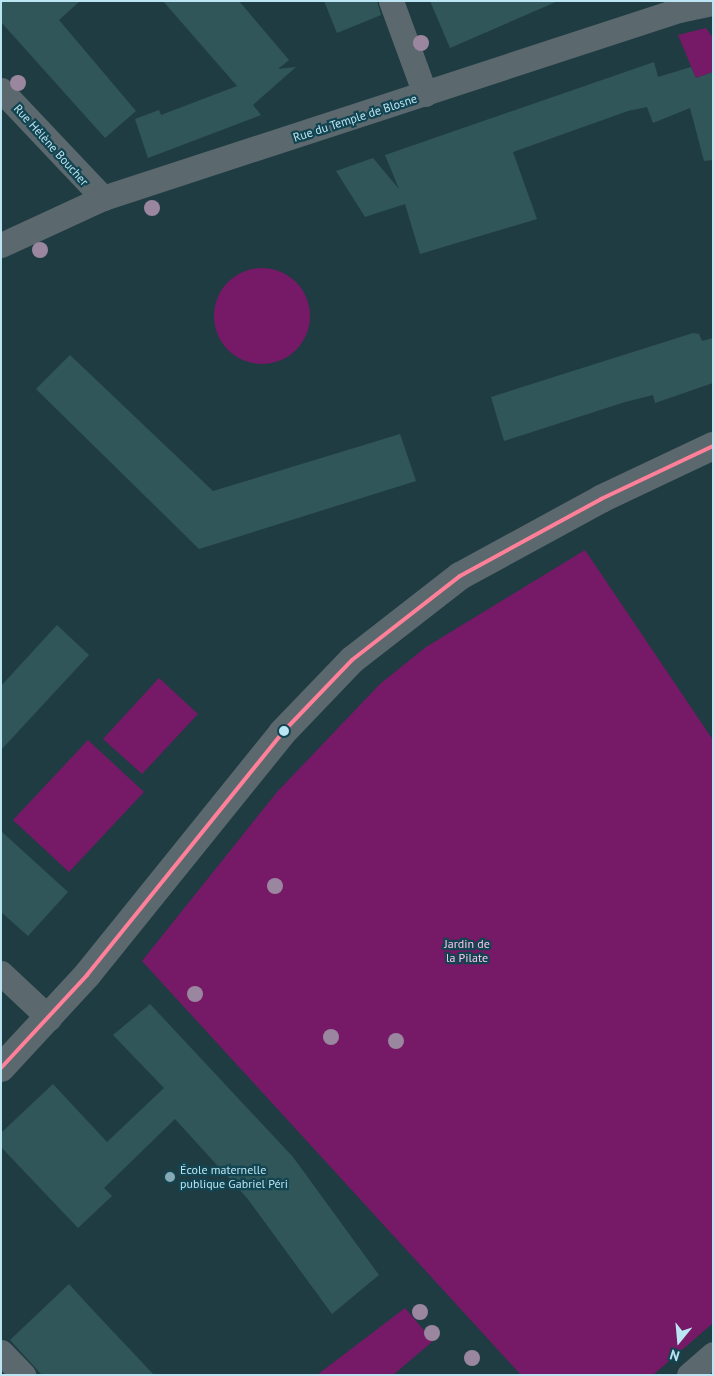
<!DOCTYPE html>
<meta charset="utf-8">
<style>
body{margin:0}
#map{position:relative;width:714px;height:1376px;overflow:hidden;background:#203c43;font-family:"PT Sans",sans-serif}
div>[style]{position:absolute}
.green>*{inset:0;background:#761966}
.round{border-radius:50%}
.building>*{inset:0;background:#305659}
.minor>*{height:25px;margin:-12.5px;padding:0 12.5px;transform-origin:12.5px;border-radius:12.5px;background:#5b696e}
.tertiary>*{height:28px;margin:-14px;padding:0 14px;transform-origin:14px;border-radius:14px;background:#5b696e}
.bus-1>*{height:4px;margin:-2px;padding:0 2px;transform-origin:2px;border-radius:2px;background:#ff8098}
.trees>*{width:16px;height:16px;margin:-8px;border-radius:50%;background:#9a879f}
.dots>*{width:14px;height:14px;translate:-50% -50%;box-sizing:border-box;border:2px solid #124451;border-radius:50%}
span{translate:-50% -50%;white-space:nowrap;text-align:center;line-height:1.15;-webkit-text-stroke:4.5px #124451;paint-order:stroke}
.street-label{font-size:12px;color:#bbe5f2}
.park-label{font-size:12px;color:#fdc5eb}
.poi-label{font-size:12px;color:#bbe5f2}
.left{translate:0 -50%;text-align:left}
.frame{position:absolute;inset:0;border:2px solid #bbe5f2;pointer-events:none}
.north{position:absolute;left:654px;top:1316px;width:50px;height:50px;-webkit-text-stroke:4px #124451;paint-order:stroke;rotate:197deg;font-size:14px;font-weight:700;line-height:20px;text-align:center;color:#bbe5f2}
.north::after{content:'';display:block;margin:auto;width:18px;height:22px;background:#bbe5f2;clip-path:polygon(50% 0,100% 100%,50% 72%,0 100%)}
</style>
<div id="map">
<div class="green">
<i style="clip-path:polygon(706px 28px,713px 38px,713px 72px,696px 78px,678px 35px)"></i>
<i class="round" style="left:214px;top:268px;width:96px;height:96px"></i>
<i style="clip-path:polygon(585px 550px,713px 740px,713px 1323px,653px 1375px,521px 1375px,142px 961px,277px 792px,380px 684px,426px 647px)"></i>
<i style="clip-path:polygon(159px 678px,198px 714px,142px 774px,103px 739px)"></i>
<i style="clip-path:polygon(88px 740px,144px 792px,69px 872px,13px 820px)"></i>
<i style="clip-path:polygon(405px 1308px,433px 1341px,393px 1375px,317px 1375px)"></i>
</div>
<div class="building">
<i style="clip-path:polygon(1px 1px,80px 1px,59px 20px,136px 111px,105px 138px,1px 22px)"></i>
<i style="clip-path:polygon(163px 1px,239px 1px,289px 60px,278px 69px,296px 67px,253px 105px,261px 115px,148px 158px,135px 119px,159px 110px,161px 115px,237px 86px)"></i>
<i style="clip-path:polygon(324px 1px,377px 1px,381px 15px,337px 33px)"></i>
<i style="clip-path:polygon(430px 1px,558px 1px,450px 48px)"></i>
<i style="clip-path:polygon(654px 62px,658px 77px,691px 67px,696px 78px,713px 72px,713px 160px,704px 161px,690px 108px,653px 123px,647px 107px,628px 111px,513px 152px,537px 219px,420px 254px,405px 204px,365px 217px,336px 171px,373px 158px,399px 189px,385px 155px)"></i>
<i style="clip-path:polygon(693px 333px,699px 334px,702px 341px,713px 338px,713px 383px,655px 403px,653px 395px,625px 402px,504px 441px,491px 397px)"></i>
<i style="clip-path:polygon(70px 355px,213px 491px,400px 434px,416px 481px,199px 549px,36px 389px)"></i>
<i style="clip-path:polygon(57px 625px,89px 655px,1px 750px,1px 686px)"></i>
<i style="clip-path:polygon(1px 831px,68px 892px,28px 936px,1px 912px)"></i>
<i style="clip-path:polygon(150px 1004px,293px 1157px,379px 1275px,332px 1314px,247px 1198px,175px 1119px,104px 1188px,112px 1196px,78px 1228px,1px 1147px,1px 1133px,53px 1084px,107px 1142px,164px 1088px,113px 1035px)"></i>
<i style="clip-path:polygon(69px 1284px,89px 1306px,154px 1375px,42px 1375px,10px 1340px)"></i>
</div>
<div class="minor">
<i style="left:391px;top:1px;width:99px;rotate:69.9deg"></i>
<i style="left:1px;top:90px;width:149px;rotate:46.6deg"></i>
<i style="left:1px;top:245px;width:112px;rotate:-24.7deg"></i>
<i style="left:103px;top:198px;width:606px;rotate:-18.08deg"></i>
<i style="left:679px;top:10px;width:35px;rotate:-12deg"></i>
<i style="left:1px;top:973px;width:66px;rotate:43.2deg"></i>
<i style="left:1px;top:1352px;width:32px;rotate:46deg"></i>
<i style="left:689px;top:1375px;width:32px;rotate:-41deg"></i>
</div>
<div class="tertiary">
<i style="left:1px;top:1068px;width:127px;rotate:-47.2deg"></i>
<i style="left:87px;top:975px;width:311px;rotate:-51.1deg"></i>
<i style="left:282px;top:733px;width:101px;rotate:-46.2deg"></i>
<i style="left:352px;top:660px;width:137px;rotate:-37.9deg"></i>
<i style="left:460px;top:576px;width:161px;rotate:-28.6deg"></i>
<i style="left:601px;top:499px;width:124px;rotate:-25.3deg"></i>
</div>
<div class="bus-1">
<i style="left:1px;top:1068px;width:127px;rotate:-47.2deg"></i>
<i style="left:87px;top:975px;width:311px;rotate:-51.1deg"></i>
<i style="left:282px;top:733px;width:101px;rotate:-46.2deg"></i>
<i style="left:352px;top:660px;width:137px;rotate:-37.9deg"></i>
<i style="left:460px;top:576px;width:161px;rotate:-28.6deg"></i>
<i style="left:601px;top:499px;width:124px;rotate:-25.3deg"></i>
</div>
<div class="trees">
<i style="left:421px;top:43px"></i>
<i style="left:18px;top:83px"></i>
<i style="left:152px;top:208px"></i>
<i style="left:40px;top:250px"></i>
<i style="left:275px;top:886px"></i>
<i style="left:195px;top:994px"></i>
<i style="left:331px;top:1037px"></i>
<i style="left:396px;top:1041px"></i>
<i style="left:420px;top:1312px"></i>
<i style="left:432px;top:1333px"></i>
<i style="left:472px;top:1358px"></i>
</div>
<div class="dots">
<i style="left:284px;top:731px;background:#bbe5f2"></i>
<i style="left:170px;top:1177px;background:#85aab5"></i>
</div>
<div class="street-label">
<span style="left:355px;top:118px;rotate:-18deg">Rue du Temple de Blosne</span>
<span style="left:51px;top:145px;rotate:48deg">Rue Hélène Boucher</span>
</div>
<div class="park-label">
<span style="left:467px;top:951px">Jardin de<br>la Pilate</span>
</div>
<div class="poi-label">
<span class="left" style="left:180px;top:1177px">École maternelle<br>publique Gabriel Péri</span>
</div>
<div class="frame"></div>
<div class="north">N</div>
</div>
